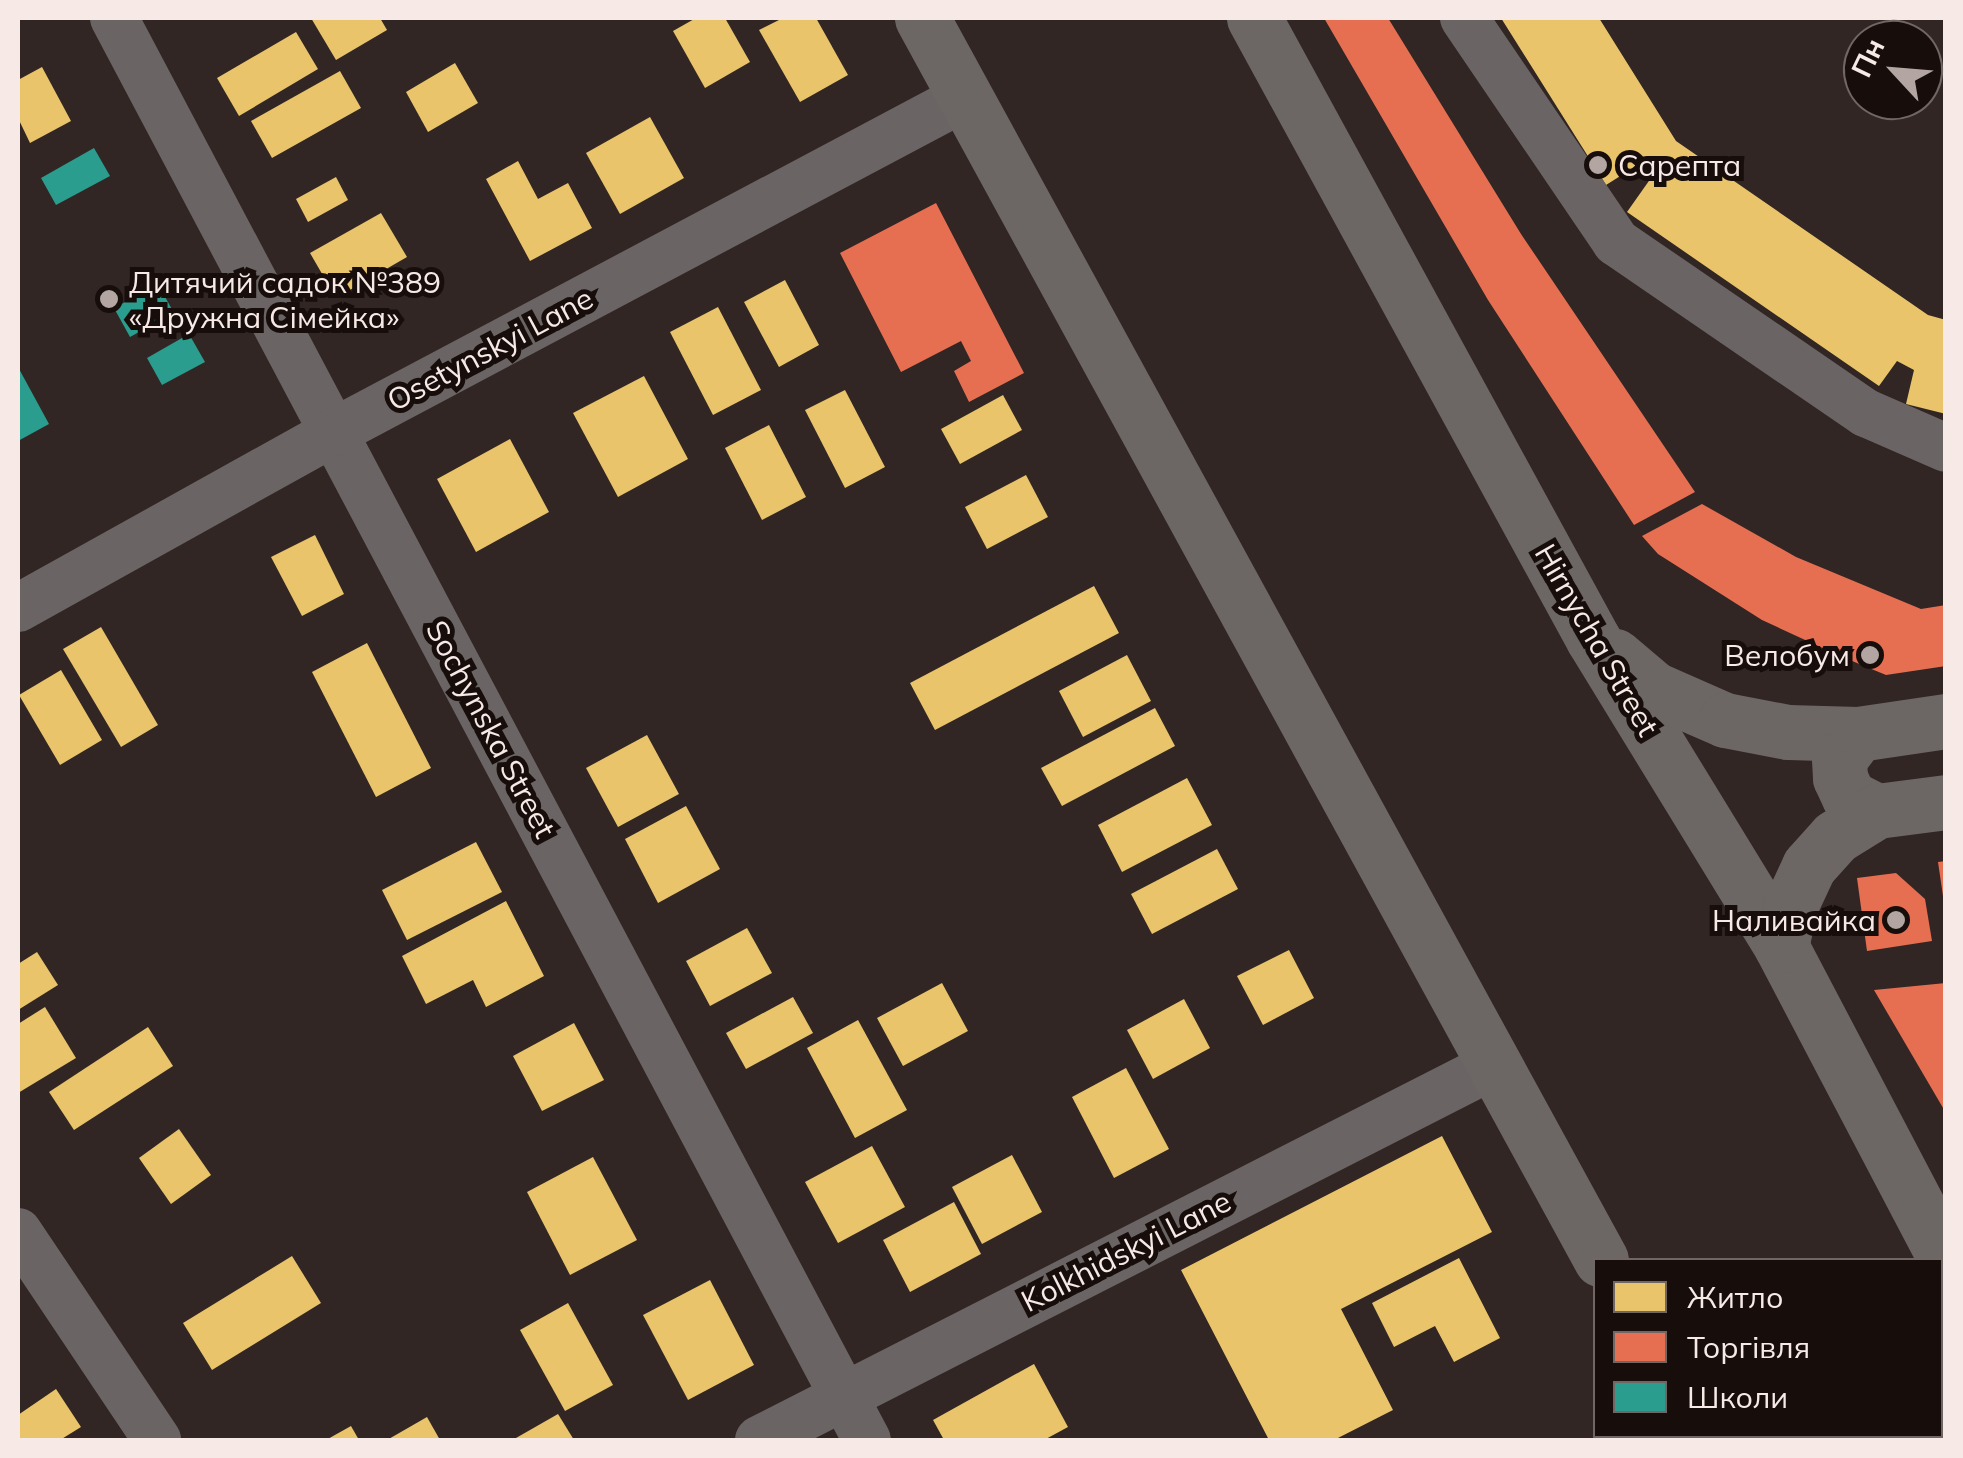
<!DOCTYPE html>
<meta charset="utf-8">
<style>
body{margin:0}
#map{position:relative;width:1963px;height:1458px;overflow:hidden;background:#312624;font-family:Mulish,sans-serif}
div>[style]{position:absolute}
.homes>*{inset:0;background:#e9c46a}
.shops>*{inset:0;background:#e76f51}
.schools>*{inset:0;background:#2a9d8f}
.minor>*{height:48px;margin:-24px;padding:0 24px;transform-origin:24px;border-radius:24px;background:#6a6564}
.major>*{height:55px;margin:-27.5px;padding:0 27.5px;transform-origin:27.5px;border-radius:27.5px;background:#6c6664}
.dots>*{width:28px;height:28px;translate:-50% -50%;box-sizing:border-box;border:5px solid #170e0c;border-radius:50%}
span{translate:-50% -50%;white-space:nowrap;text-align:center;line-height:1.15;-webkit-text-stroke:10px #170e0c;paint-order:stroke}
.poi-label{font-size:30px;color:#f7e9e6}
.left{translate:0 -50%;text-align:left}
.right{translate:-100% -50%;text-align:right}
.street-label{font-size:30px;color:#f7e9e6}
.frame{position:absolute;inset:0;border:20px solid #f7e9e6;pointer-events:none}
.legend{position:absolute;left:1593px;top:1258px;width:350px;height:180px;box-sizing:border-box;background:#170e0c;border:2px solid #716663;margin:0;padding:12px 18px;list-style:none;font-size:30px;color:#f7e9e6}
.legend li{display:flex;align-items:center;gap:20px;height:50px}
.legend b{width:50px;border:2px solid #716663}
.north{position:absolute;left:1843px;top:20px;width:100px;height:100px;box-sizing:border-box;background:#170e0c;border:2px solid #716663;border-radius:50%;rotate:296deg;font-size:28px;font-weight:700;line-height:40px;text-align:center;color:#f7e9e6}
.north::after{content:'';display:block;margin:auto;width:35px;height:45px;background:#b2a5a2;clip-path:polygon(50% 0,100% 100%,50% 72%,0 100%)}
</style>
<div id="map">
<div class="homes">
<i style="clip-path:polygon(311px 18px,380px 18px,387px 30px,336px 60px)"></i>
<i style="clip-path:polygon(696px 18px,725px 18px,750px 62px,705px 88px,673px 31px)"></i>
<i style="clip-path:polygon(783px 18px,816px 18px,848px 75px,800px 102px,759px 30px)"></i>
<i style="clip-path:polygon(1501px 18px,1599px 18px,1676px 141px,1928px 315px,1946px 320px,1946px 414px,1906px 404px,1914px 370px,1897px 361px,1879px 386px,1627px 212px,1651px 178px,1641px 163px,1606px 185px)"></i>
<i style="clip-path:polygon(296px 32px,318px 69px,239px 116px,217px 78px)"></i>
<i style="clip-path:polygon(455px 63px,478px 103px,428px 132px,406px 92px)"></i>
<i style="clip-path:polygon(42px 67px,71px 121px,30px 143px,18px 118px,18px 80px)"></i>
<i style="clip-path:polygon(340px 71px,361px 108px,272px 158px,251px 121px)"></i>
<i style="clip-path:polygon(650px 117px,684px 178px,620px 214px,586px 153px)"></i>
<i style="clip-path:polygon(518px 161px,538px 199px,568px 183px,592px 228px,530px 261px,486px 179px)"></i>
<i style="clip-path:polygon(336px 177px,348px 200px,308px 222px,296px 199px)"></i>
<i style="clip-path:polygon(381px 213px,407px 257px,336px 298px,310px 253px)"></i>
<i style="clip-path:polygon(785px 280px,819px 345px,779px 367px,744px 302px)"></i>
<i style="clip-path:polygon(718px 307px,761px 390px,713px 415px,670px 332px)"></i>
<i style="clip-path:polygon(644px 376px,688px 459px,618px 497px,573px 413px)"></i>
<i style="clip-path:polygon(845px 390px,885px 467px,845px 488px,805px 410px)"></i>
<i style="clip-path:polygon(1003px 395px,1022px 430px,960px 464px,941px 429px)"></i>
<i style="clip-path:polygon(769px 425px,806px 497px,762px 520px,725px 448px)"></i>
<i style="clip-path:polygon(510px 439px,549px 512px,476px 552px,437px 479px)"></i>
<i style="clip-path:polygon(1026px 475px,1048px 517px,987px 549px,965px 507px)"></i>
<i style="clip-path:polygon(315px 535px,344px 594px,302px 616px,271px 557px)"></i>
<i style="clip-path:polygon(1094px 586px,1119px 633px,935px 730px,910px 683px)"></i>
<i style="clip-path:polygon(101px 627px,158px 725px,121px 747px,63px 649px)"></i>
<i style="clip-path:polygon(367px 643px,431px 768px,376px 797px,312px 672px)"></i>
<i style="clip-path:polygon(1127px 655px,1151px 701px,1083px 737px,1059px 691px)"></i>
<i style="clip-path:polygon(61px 670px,102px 740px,60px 765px,19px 695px)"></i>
<i style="clip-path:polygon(1155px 708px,1175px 746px,1062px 806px,1041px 768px)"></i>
<i style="clip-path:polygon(647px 735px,679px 794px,618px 827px,586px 768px)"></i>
<i style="clip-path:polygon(1187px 778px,1212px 825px,1122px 872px,1098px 825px)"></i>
<i style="clip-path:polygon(686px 806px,720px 869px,658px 903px,625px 839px)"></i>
<i style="clip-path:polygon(476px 842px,502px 892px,407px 940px,382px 890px)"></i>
<i style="clip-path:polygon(1217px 849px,1238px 889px,1152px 934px,1131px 894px)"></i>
<i style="clip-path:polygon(506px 901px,544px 976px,486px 1007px,473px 980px,426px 1004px,402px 956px)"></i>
<i style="clip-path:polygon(747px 928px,772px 973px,710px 1006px,686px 961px)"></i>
<i style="clip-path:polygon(1289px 950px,1314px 998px,1263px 1025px,1237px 976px)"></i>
<i style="clip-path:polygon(37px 952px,58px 985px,18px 1010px,18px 964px)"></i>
<i style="clip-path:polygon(942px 983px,968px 1031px,903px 1066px,877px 1018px)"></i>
<i style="clip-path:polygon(793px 997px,813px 1033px,746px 1069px,726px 1033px)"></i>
<i style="clip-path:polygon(1184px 999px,1210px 1048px,1153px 1079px,1127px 1030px)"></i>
<i style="clip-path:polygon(45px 1007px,76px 1058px,18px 1093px,18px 1024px)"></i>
<i style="clip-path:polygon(858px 1020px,907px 1110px,855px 1138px,807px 1048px)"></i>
<i style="clip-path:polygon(574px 1023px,604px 1080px,542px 1111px,513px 1056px)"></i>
<i style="clip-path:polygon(148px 1027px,173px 1066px,74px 1130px,49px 1092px)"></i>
<i style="clip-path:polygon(1126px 1068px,1169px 1149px,1114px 1178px,1072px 1097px)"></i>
<i style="clip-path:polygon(179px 1129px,211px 1175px,171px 1204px,139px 1158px)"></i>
<i style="clip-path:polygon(1442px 1136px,1492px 1232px,1341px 1309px,1393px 1410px,1334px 1440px,1269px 1440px,1181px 1270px)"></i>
<i style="clip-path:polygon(872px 1146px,905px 1207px,838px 1243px,805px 1182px)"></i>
<i style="clip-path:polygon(1012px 1155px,1042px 1212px,982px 1244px,952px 1187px)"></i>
<i style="clip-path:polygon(593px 1157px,637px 1240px,570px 1275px,527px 1192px)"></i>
<i style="clip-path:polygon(954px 1202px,981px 1254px,910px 1292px,883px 1240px)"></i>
<i style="clip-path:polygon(292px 1256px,321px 1303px,212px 1370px,183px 1323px)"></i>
<i style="clip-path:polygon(1459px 1258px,1500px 1338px,1454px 1362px,1435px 1326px,1394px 1347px,1372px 1303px)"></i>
<i style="clip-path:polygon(710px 1280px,754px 1365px,688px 1400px,643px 1315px)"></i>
<i style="clip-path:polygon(568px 1303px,613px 1385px,565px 1411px,520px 1330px)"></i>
<i style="clip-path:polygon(1034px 1364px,1068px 1427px,1044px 1440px,944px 1440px,933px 1420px)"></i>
<i style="clip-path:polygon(56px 1389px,81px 1427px,60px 1440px,18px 1440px,18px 1415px)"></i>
<i style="clip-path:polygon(558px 1414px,574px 1440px,518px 1440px,516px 1438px)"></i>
<i style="clip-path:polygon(427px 1417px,440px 1440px,387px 1440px)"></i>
<i style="clip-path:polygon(351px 1426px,359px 1440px,326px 1440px)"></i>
</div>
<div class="shops">
<i style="clip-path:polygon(1324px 18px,1388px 18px,1521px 234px,1695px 492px,1634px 525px,1488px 300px)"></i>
<i style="clip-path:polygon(936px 203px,1024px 373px,969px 402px,954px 371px,971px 361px,961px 341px,901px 372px,840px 253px)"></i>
<i style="clip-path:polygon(1702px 504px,1796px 557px,1921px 609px,1946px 605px,1946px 666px,1886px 675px,1840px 656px,1762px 620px,1658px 554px,1642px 536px)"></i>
<i style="clip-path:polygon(1946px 861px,1946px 896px,1943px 896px,1938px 862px)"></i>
<i style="clip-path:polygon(1896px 873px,1925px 899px,1932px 941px,1867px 951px,1857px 878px)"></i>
<i style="clip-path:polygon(1946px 983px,1946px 1113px,1874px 990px)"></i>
</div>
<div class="schools">
<i style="clip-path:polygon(94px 148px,110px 176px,56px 205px,41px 178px)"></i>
<i style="clip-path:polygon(158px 284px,174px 313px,130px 337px,114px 308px)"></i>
<i style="clip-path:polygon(189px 334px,205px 362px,162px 385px,147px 358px)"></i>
<i style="clip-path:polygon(18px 367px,49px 424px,18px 441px)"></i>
</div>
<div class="minor">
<i style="left:114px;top:18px;width:1609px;rotate:62.1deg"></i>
<i style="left:1464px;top:18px;width:271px;rotate:55.8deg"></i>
<i style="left:1616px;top:242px;width:303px;rotate:34.4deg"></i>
<i style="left:1866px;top:413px;width:87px;rotate:23.6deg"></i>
<i style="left:18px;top:608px;width:362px;rotate:-29.1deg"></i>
<i style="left:334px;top:432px;width:714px;rotate:-27.96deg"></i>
<i style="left:18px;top:1232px;width:250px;rotate:56.2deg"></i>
<i style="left:759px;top:1440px;width:825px;rotate:-27.03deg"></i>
</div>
<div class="major">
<i style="left:922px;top:18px;width:1415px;rotate:61.33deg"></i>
<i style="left:1254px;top:18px;width:708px;rotate:61.37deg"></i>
<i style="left:1593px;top:639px;width:360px;rotate:58.5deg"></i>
<i style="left:1781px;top:946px;width:355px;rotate:62.3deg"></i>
<i style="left:1615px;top:656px;width:51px;rotate:40.2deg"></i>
<i style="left:1654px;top:689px;width:77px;rotate:23.6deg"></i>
<i style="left:1725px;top:720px;width:64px;rotate:10.8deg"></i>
<i style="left:1788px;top:732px;width:70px;rotate:1.6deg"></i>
<i style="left:1858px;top:734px;width:89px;rotate:-8.4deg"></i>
<i style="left:1858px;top:734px;width:31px;rotate:127deg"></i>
<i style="left:1839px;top:759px;width:19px;rotate:87deg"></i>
<i style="left:1840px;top:778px;width:21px;rotate:65deg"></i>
<i style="left:1849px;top:797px;width:31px;rotate:27deg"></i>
<i style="left:1781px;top:946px;width:40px;rotate:-77deg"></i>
<i style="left:1790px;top:907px;width:45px;rotate:-65.1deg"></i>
<i style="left:1809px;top:866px;width:39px;rotate:-48deg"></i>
<i style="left:1835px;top:837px;width:49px;rotate:-31.8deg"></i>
<i style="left:1877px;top:811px;width:70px;rotate:-7.4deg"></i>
<i style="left:1696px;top:1436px;width:5px;rotate:53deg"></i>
</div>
<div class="dots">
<i style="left:1598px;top:165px;background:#b2a5a2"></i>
<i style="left:109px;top:299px;background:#b2a5a2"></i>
<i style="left:1870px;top:655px;background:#b2a5a2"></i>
<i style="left:1896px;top:920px;background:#b2a5a2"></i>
</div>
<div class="poi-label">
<span class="left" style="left:1618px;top:165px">Сарепта</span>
<span class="left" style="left:129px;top:299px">Дитячий садок №389<br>«Дружна Сімейка»</span>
<span class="right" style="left:1850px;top:655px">Велобум</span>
<span class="right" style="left:1876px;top:920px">Наливайка</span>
</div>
<div class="street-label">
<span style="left:490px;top:349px;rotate:-28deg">Osetynskyi Lane</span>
<span style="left:1597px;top:640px;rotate:60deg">Hirnycha Street</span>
<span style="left:491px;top:729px;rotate:62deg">Sochynska Street</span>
<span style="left:1126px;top:1251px;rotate:-27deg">Kolkhidskyi Lane</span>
</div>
<div class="frame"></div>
<ul class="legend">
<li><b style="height:28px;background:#e9c46a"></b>Житло</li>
<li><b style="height:28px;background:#e76f51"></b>Торгівля</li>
<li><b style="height:28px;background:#2a9d8f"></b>Школи</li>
</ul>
<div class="north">Пн</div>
</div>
